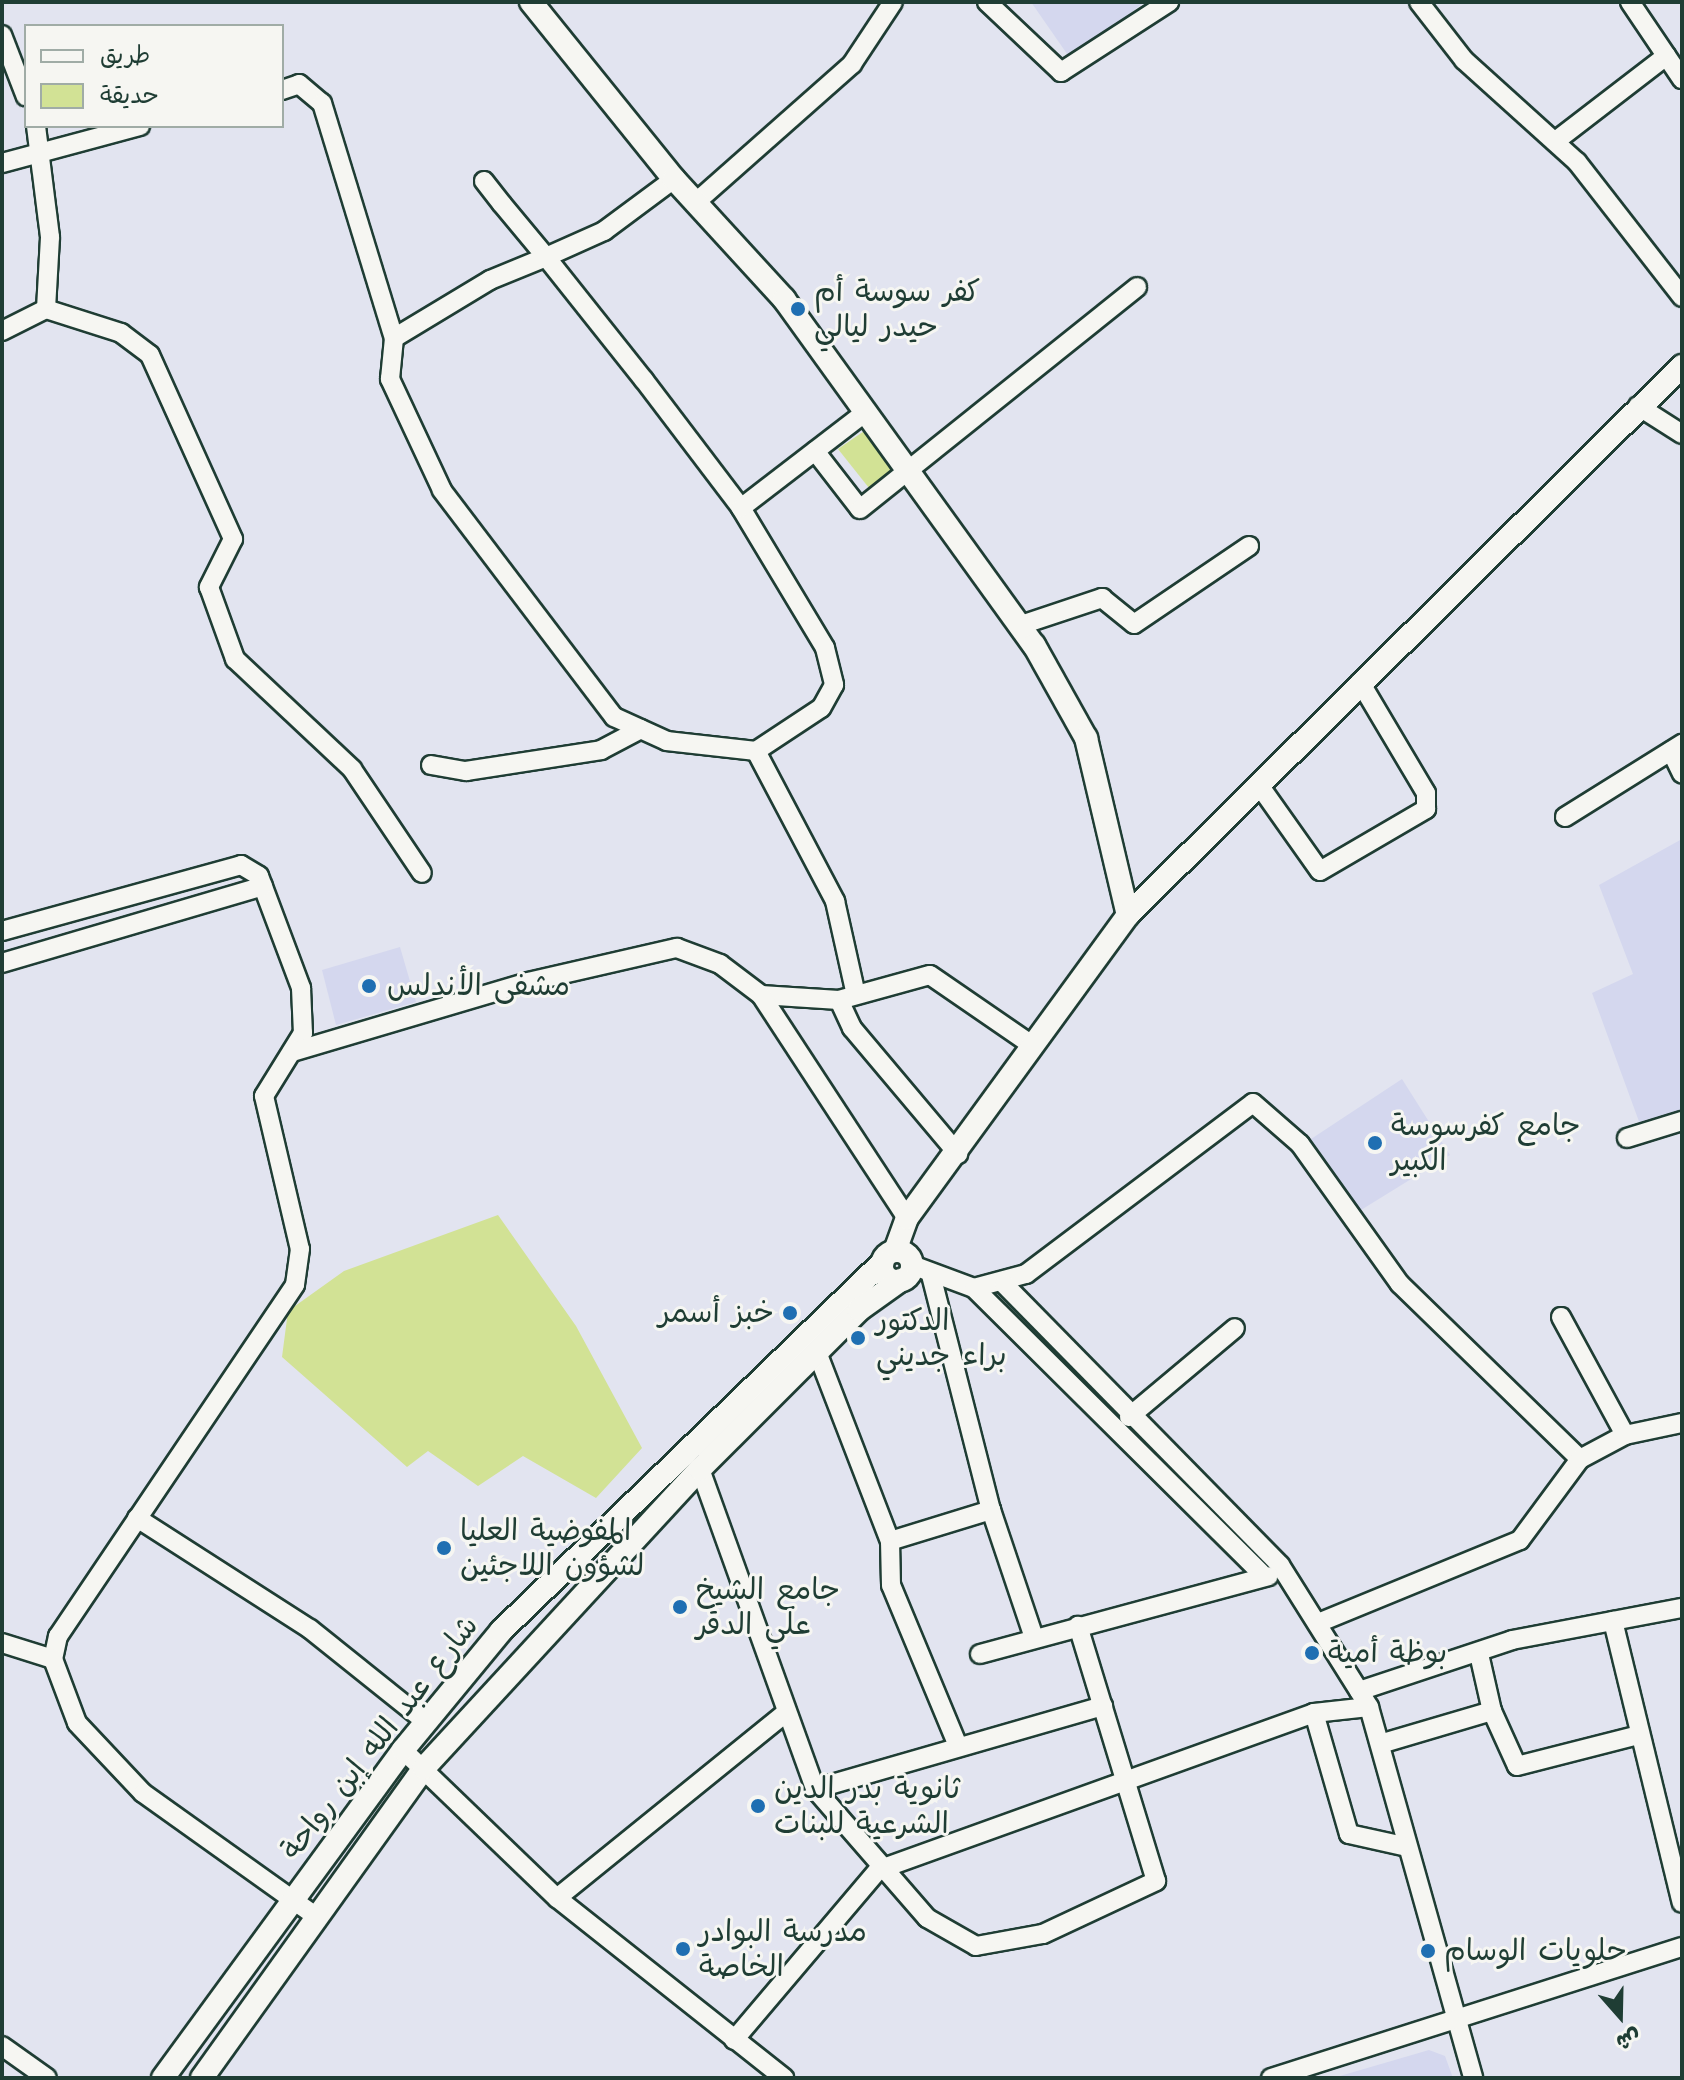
<!DOCTYPE html>
<meta charset="utf-8">
<style>
body{margin:0}
#map{position:relative;width:1684px;height:2080px;overflow:hidden;background:#e2e4f0;font-family:"Architects Daughter","Playpen Sans Arabic",sans-serif}
div>[style]{position:absolute}
.built>*{inset:0;background:#d4d7ee}
.green>*{inset:0;background:#d2e295}
.roads{filter:drop-shadow(2px 0 #1f3d34) drop-shadow(-2px 0 #1f3d34) drop-shadow(0 2px #1f3d34) drop-shadow(0 -2px #1f3d34)}
.minor>*{height:18px;margin:-9px;padding:0 9px;transform-origin:9px;border-radius:9px;background:#f6f6f2}
.tertiary>*{height:22px;margin:-11px;padding:0 11px;transform-origin:11px;border-radius:11px;background:#f6f6f2}
.tertiary>.ring{margin:-11px;padding:0;box-sizing:content-box;background:none;border:22px solid #f6f6f2;border-radius:50%}
.dots>*{width:22px;height:22px;translate:-50% -50%;box-sizing:border-box;border:4px solid #f6f6f2;border-radius:50%}
span{translate:-50% -50%;white-space:nowrap;text-align:center;line-height:1.15;-webkit-text-stroke:6px #f6f6f2;paint-order:stroke}
.poi-label{font-size:30px;color:#1f3d34}
.left{translate:0 -50%;text-align:left}
.right{translate:-100% -50%;text-align:right}
.street-label{font-size:30px;color:#1f3d34}
.frame{position:absolute;inset:0;border:4px solid #1f3d34;pointer-events:none}
.legend{position:absolute;left:24px;top:24px;width:260px;height:104px;box-sizing:border-box;background:#f6f6f2;border:2px solid #a0aca6;margin:0;padding:10px 14px;list-style:none;font-size:24px;color:#1f3d34}
.legend li{display:flex;align-items:center;gap:16px;height:40px}
.legend b{width:40px;border:2px solid #a0aca6}
.north{position:absolute;left:1580px;top:1976px;width:80px;height:80px;-webkit-text-stroke:6px #f6f6f2;paint-order:stroke;rotate:160deg;font-size:22px;font-weight:700;line-height:32px;text-align:center;color:#1f3d34}
.north::after{content:'';display:block;margin:auto;width:28px;height:36px;background:#1f3d34;clip-path:polygon(50% 0,100% 100%,50% 72%,0 100%)}
</style>
<div id="map">
<div class="built">
<i style="clip-path:polygon(1031px 2px,1144px 2px,1072px 61px)"></i>
<i style="clip-path:polygon(1682px 839px,1682px 1113px,1641px 1127px,1592px 993px,1633px 974px,1599px 885px)"></i>
<i style="clip-path:polygon(400px 947px,416px 1002px,336px 1025px,322px 970px)"></i>
<i style="clip-path:polygon(1402px 1079px,1450px 1155px,1361px 1210px,1311px 1139px)"></i>
<i style="clip-path:polygon(1429px 2050px,1445px 2056px,1453px 2078px,1333px 2078px)"></i>
</div>
<div class="green">
<i style="clip-path:polygon(870px 427px,900px 469px,873px 493px,838px 449px)"></i>
<i style="clip-path:polygon(498px 1215px,576px 1326px,642px 1448px,596px 1498px,523px 1456px,478px 1486px,428px 1451px,407px 1467px,282px 1357px,288px 1311px,344px 1271px)"></i>
</div>
<div class="roads">
<div class="minor">
<i style="left:987px;top:2px;width:102px;rotate:43.4deg"></i>
<i style="left:1061px;top:72px;width:129px;rotate:-32.9deg"></i>
<i style="left:1419px;top:2px;width:73px;rotate:52.2deg"></i>
<i style="left:1464px;top:60px;width:152px;rotate:42.1deg"></i>
<i style="left:1577px;top:162px;width:171px;rotate:52.1deg"></i>
<i style="left:1630px;top:2px;width:93px;rotate:56deg"></i>
<i style="left:2px;top:35px;width:66px;rotate:68.8deg"></i>
<i style="left:282px;top:90px;width:18px;rotate:-19deg"></i>
<i style="left:299px;top:84px;width:30px;rotate:40deg"></i>
<i style="left:322px;top:103px;width:246px;rotate:73deg"></i>
<i style="left:1557px;top:140px;width:138px;rotate:-37.6deg"></i>
<i style="left:2px;top:163px;width:143px;rotate:-15deg"></i>
<i style="left:484px;top:181px;width:29px;rotate:52deg"></i>
<i style="left:502px;top:204px;width:69px;rotate:50.3deg"></i>
<i style="left:546px;top:257px;width:157px;rotate:51.5deg"></i>
<i style="left:644px;top:380px;width:161px;rotate:52.8deg"></i>
<i style="left:741px;top:508px;width:163px;rotate:59deg"></i>
<i style="left:825px;top:648px;width:38px;rotate:76deg"></i>
<i style="left:834px;top:685px;width:26px;rotate:119deg"></i>
<i style="left:821px;top:708px;width:78px;rotate:146.5deg"></i>
<i style="left:756px;top:751px;width:90px;rotate:-173.6deg"></i>
<i style="left:667px;top:741px;width:58px;rotate:-155.6deg"></i>
<i style="left:614px;top:717px;width:285px;rotate:-127.2deg"></i>
<i style="left:442px;top:490px;width:123px;rotate:-115.1deg"></i>
<i style="left:390px;top:379px;width:41px;rotate:-84.4deg"></i>
<i style="left:394px;top:338px;width:112px;rotate:-31.1deg"></i>
<i style="left:490px;top:280px;width:61px;rotate:-22.3deg"></i>
<i style="left:546px;top:257px;width:64px;rotate:-24.1deg"></i>
<i style="left:604px;top:231px;width:87px;rotate:-36.6deg"></i>
<i style="left:695px;top:203px;width:210px;rotate:-41.5deg"></i>
<i style="left:852px;top:64px;width:74px;rotate:-56.5deg"></i>
<i style="left:46px;top:309px;width:79px;rotate:17.7deg"></i>
<i style="left:121px;top:333px;width:36px;rotate:37deg"></i>
<i style="left:150px;top:355px;width:202px;rotate:65.7deg"></i>
<i style="left:233px;top:539px;width:54px;rotate:116.6deg"></i>
<i style="left:209px;top:587px;width:77px;rotate:70.1deg"></i>
<i style="left:235px;top:659px;width:161px;rotate:43.2deg"></i>
<i style="left:352px;top:769px;width:125px;rotate:56.1deg"></i>
<i style="left:2px;top:331px;width:49px;rotate:-26.6deg"></i>
<i style="left:46px;top:309px;width:72px;rotate:-86.8deg"></i>
<i style="left:50px;top:237px;width:112px;rotate:-97.2deg"></i>
<i style="left:1638px;top:406px;width:52px;rotate:32.5deg"></i>
<i style="left:815px;top:451px;width:73px;rotate:52.2deg"></i>
<i style="left:860px;top:509px;width:355px;rotate:-38.7deg"></i>
<i style="left:741px;top:508px;width:154px;rotate:-37.6deg"></i>
<i style="left:1018px;top:626px;width:89px;rotate:-18.4deg"></i>
<i style="left:1102px;top:598px;width:41px;rotate:39.1deg"></i>
<i style="left:1134px;top:624px;width:139px;rotate:-34.1deg"></i>
<i style="left:756px;top:751px;width:170px;rotate:62.2deg"></i>
<i style="left:835px;top:901px;width:96px;rotate:77.4deg"></i>
<i style="left:1671px;top:751px;width:25px;rotate:64deg"></i>
<i style="left:431px;top:765px;width:36px;rotate:10deg"></i>
<i style="left:466px;top:771px;width:137px;rotate:-8.8deg"></i>
<i style="left:601px;top:750px;width:45px;rotate:-27.7deg"></i>
<i style="left:1259px;top:785px;width:105px;rotate:54.7deg"></i>
<i style="left:1320px;top:871px;width:123px;rotate:-30.3deg"></i>
<i style="left:1426px;top:809px;width:16px;rotate:-90deg"></i>
<i style="left:1426px;top:793px;width:129px;rotate:-120.7deg"></i>
<i style="left:1565px;top:817px;width:138px;rotate:-32deg"></i>
<i style="left:2px;top:931px;width:248px;rotate:-15.4deg"></i>
<i style="left:241px;top:865px;width:21px;rotate:31deg"></i>
<i style="left:259px;top:876px;width:120px;rotate:69.4deg"></i>
<i style="left:301px;top:988px;width:45px;rotate:87.5deg"></i>
<i style="left:303px;top:1033px;width:74px;rotate:121.8deg"></i>
<i style="left:264px;top:1096px;width:157px;rotate:76.8deg"></i>
<i style="left:300px;top:1249px;width:36px;rotate:98deg"></i>
<i style="left:295px;top:1285px;width:424px;rotate:124deg"></i>
<i style="left:58px;top:1636px;width:24px;rotate:102deg"></i>
<i style="left:53px;top:1659px;width:68px;rotate:69.4deg"></i>
<i style="left:77px;top:1723px;width:96px;rotate:46.7deg"></i>
<i style="left:143px;top:1793px;width:214px;rotate:35.5deg"></i>
<i style="left:2px;top:963px;width:272px;rotate:-16.4deg"></i>
<i style="left:761px;top:995px;width:78px;rotate:3.7deg"></i>
<i style="left:839px;top:1000px;width:94px;rotate:-15.4deg"></i>
<i style="left:930px;top:975px;width:120px;rotate:34.5deg"></i>
<i style="left:839px;top:1000px;width:31px;rotate:65deg"></i>
<i style="left:852px;top:1028px;width:165px;rotate:49.9deg"></i>
<i style="left:292px;top:1052px;width:246px;rotate:-16.5deg"></i>
<i style="left:528px;top:982px;width:153px;rotate:-12.9deg"></i>
<i style="left:677px;top:948px;width:46px;rotate:20.4deg"></i>
<i style="left:720px;top:964px;width:51px;rotate:37.1deg"></i>
<i style="left:761px;top:995px;width:267px;rotate:56.8deg"></i>
<i style="left:1627px;top:1138px;width:58px;rotate:-17.2deg"></i>
<i style="left:912px;top:1265px;width:66px;rotate:20.4deg"></i>
<i style="left:974px;top:1288px;width:54px;rotate:-15.1deg"></i>
<i style="left:1026px;top:1274px;width:284px;rotate:-37deg"></i>
<i style="left:1253px;top:1103px;width:62px;rotate:41.1deg"></i>
<i style="left:1300px;top:1144px;width:172px;rotate:54.5deg"></i>
<i style="left:1400px;top:1284px;width:251px;rotate:44.2deg"></i>
<i style="left:931px;top:1275px;width:243px;rotate:75.7deg"></i>
<i style="left:991px;top:1510px;width:135px;rotate:71.4deg"></i>
<i style="left:1004px;top:1284px;width:394px;rotate:45.5deg"></i>
<i style="left:1280px;top:1565px;width:168px;rotate:57.9deg"></i>
<i style="left:1369px;top:1707px;width:385px;rotate:74.3deg"></i>
<i style="left:974px;top:1288px;width:404px;rotate:44.8deg"></i>
<i style="left:1561px;top:1317px;width:134px;rotate:61.5deg"></i>
<i style="left:817px;top:1352px;width:203px;rotate:68.9deg"></i>
<i style="left:890px;top:1541px;width:44px;rotate:88.7deg"></i>
<i style="left:891px;top:1585px;width:174px;rotate:67.4deg"></i>
<i style="left:1129px;top:1417px;width:138px;rotate:-40deg"></i>
<i style="left:700px;top:1469px;width:340px;rotate:70.2deg"></i>
<i style="left:815px;top:1789px;width:171px;rotate:49deg"></i>
<i style="left:927px;top:1918px;width:56px;rotate:29.7deg"></i>
<i style="left:976px;top:1946px;width:68px;rotate:-10.2deg"></i>
<i style="left:1043px;top:1934px;width:125px;rotate:-25.1deg"></i>
<i style="left:1156px;top:1881px;width:267px;rotate:-107deg"></i>
<i style="left:137px;top:1518px;width:206px;rotate:32.7deg"></i>
<i style="left:310px;top:1629px;width:149px;rotate:38.7deg"></i>
<i style="left:890px;top:1541px;width:106px;rotate:-17.1deg"></i>
<i style="left:1613px;top:1621px;width:290px;rotate:76.3deg"></i>
<i style="left:1318px;top:1623px;width:218px;rotate:-22.3deg"></i>
<i style="left:1520px;top:1540px;width:101px;rotate:-53.5deg"></i>
<i style="left:1580px;top:1459px;width:51px;rotate:-28.1deg"></i>
<i style="left:1625px;top:1435px;width:58px;rotate:-11.9deg"></i>
<i style="left:2px;top:1643px;width:53px;rotate:17.4deg"></i>
<i style="left:980px;top:1654px;width:299px;rotate:-15.1deg"></i>
<i style="left:1479px;top:1654px;width:58px;rotate:77.2deg"></i>
<i style="left:1492px;top:1711px;width:60px;rotate:65.6deg"></i>
<i style="left:1517px;top:1766px;width:126px;rotate:-14.3deg"></i>
<i style="left:1359px;top:1691px;width:161px;rotate:-18.4deg"></i>
<i style="left:1512px;top:1640px;width:173px;rotate:-10.7deg"></i>
<i style="left:1314px;top:1713px;width:126px;rotate:73.9deg"></i>
<i style="left:1349px;top:1834px;width:55px;rotate:12.5deg"></i>
<i style="left:1380px;top:1744px;width:117px;rotate:-16.4deg"></i>
<i style="left:403px;top:1750px;width:214px;rotate:43.9deg"></i>
<i style="left:557px;top:1898px;width:290px;rotate:38.4deg"></i>
<i style="left:815px;top:1789px;width:300px;rotate:-16.1deg"></i>
<i style="left:557px;top:1898px;width:292px;rotate:-39deg"></i>
<i style="left:734px;top:2040px;width:223px;rotate:-49.7deg"></i>
<i style="left:878px;top:1870px;width:463px;rotate:-19.8deg"></i>
<i style="left:1314px;top:1713px;width:55px;rotate:-6.2deg"></i>
<i style="left:2px;top:2046px;width:55px;rotate:35.4deg"></i>
<i style="left:1271px;top:2078px;width:431px;rotate:-17.7deg"></i>
</div>
<div class="tertiary">
<i style="left:531px;top:2px;width:228px;rotate:51.1deg"></i>
<i style="left:674px;top:179px;width:163px;rotate:47.5deg"></i>
<i style="left:784px;top:299px;width:427px;rotate:54.2deg"></i>
<i style="left:1034px;top:645px;width:107px;rotate:60.8deg"></i>
<i style="left:1086px;top:738px;width:182px;rotate:76.7deg"></i>
<i class="ring" style="left:882px;top:1251px;width:8px;height:8px"></i>
<i style="left:895px;top:1251px;width:35px;rotate:-70deg"></i>
<i style="left:907px;top:1218px;width:375px;rotate:-53.9deg"></i>
<i style="left:1128px;top:915px;width:780px;rotate:-44.74deg"></i>
<i style="left:163px;top:2078px;width:406px;rotate:-53.8deg"></i>
<i style="left:403px;top:1750px;width:154px;rotate:-50.5deg"></i>
<i style="left:501px;top:1631px;width:530px;rotate:-44.01deg"></i>
<i style="left:202px;top:2078px;width:381px;rotate:-54.4deg"></i>
<i style="left:424px;top:1768px;width:407px;rotate:-47.3deg"></i>
<i style="left:700px;top:1469px;width:225px;rotate:-45deg"></i>
<i style="left:859px;top:1310px;width:52px;rotate:-35.5deg"></i>
</div>
</div>
<div class="dots">
<i style="left:798px;top:309px;background:#1f6fb2"></i>
<i style="left:369px;top:986px;background:#1f6fb2"></i>
<i style="left:1375px;top:1143px;background:#1f6fb2"></i>
<i style="left:790px;top:1313px;background:#1f6fb2"></i>
<i style="left:858px;top:1338px;background:#1f6fb2"></i>
<i style="left:444px;top:1548px;background:#1f6fb2"></i>
<i style="left:680px;top:1607px;background:#1f6fb2"></i>
<i style="left:1312px;top:1653px;background:#1f6fb2"></i>
<i style="left:758px;top:1806px;background:#1f6fb2"></i>
<i style="left:683px;top:1949px;background:#1f6fb2"></i>
<i style="left:1428px;top:1951px;background:#1f6fb2"></i>
</div>
<div class="poi-label">
<span class="left" style="left:814px;top:309px">كفر سوسة أم<br>حيدر ليالي</span>
<span class="left" style="left:387px;top:986px">مشفى الأندلس</span>
<span class="left" style="left:1391px;top:1143px">جامع كفرسوسة<br>الكبير</span>
<span class="right" style="left:774px;top:1313px">خبز أسمر</span>
<span class="left" style="left:876px;top:1338px">الدكتور<br>براء جديني</span>
<span class="left" style="left:460px;top:1548px">المفوضية العليا<br>لشؤون اللاجئين</span>
<span class="left" style="left:696px;top:1607px">جامع الشيخ<br>علي الدقر</span>
<span class="left" style="left:1328px;top:1653px">بوظة أمية</span>
<span class="left" style="left:774px;top:1806px">ثانوية بدر الدين<br>الشرعية للبنات</span>
<span class="left" style="left:699px;top:1949px">مدرسة البوادر<br>الخاصة</span>
<span class="left" style="left:1444px;top:1951px">حلويات الوسام</span>
</div>
<div class="street-label">
<span style="left:380px;top:1738px;rotate:-52deg">شارع عبد الله إبن رواحة</span>
</div>
<div class="frame"></div>
<ul class="legend">
<li><b style="height:10px;background:#f6f6f2"></b>طريق</li>
<li><b style="height:22px;background:#d2e295"></b>حديقة</li>
</ul>
<div class="north">ش</div>
</div>
